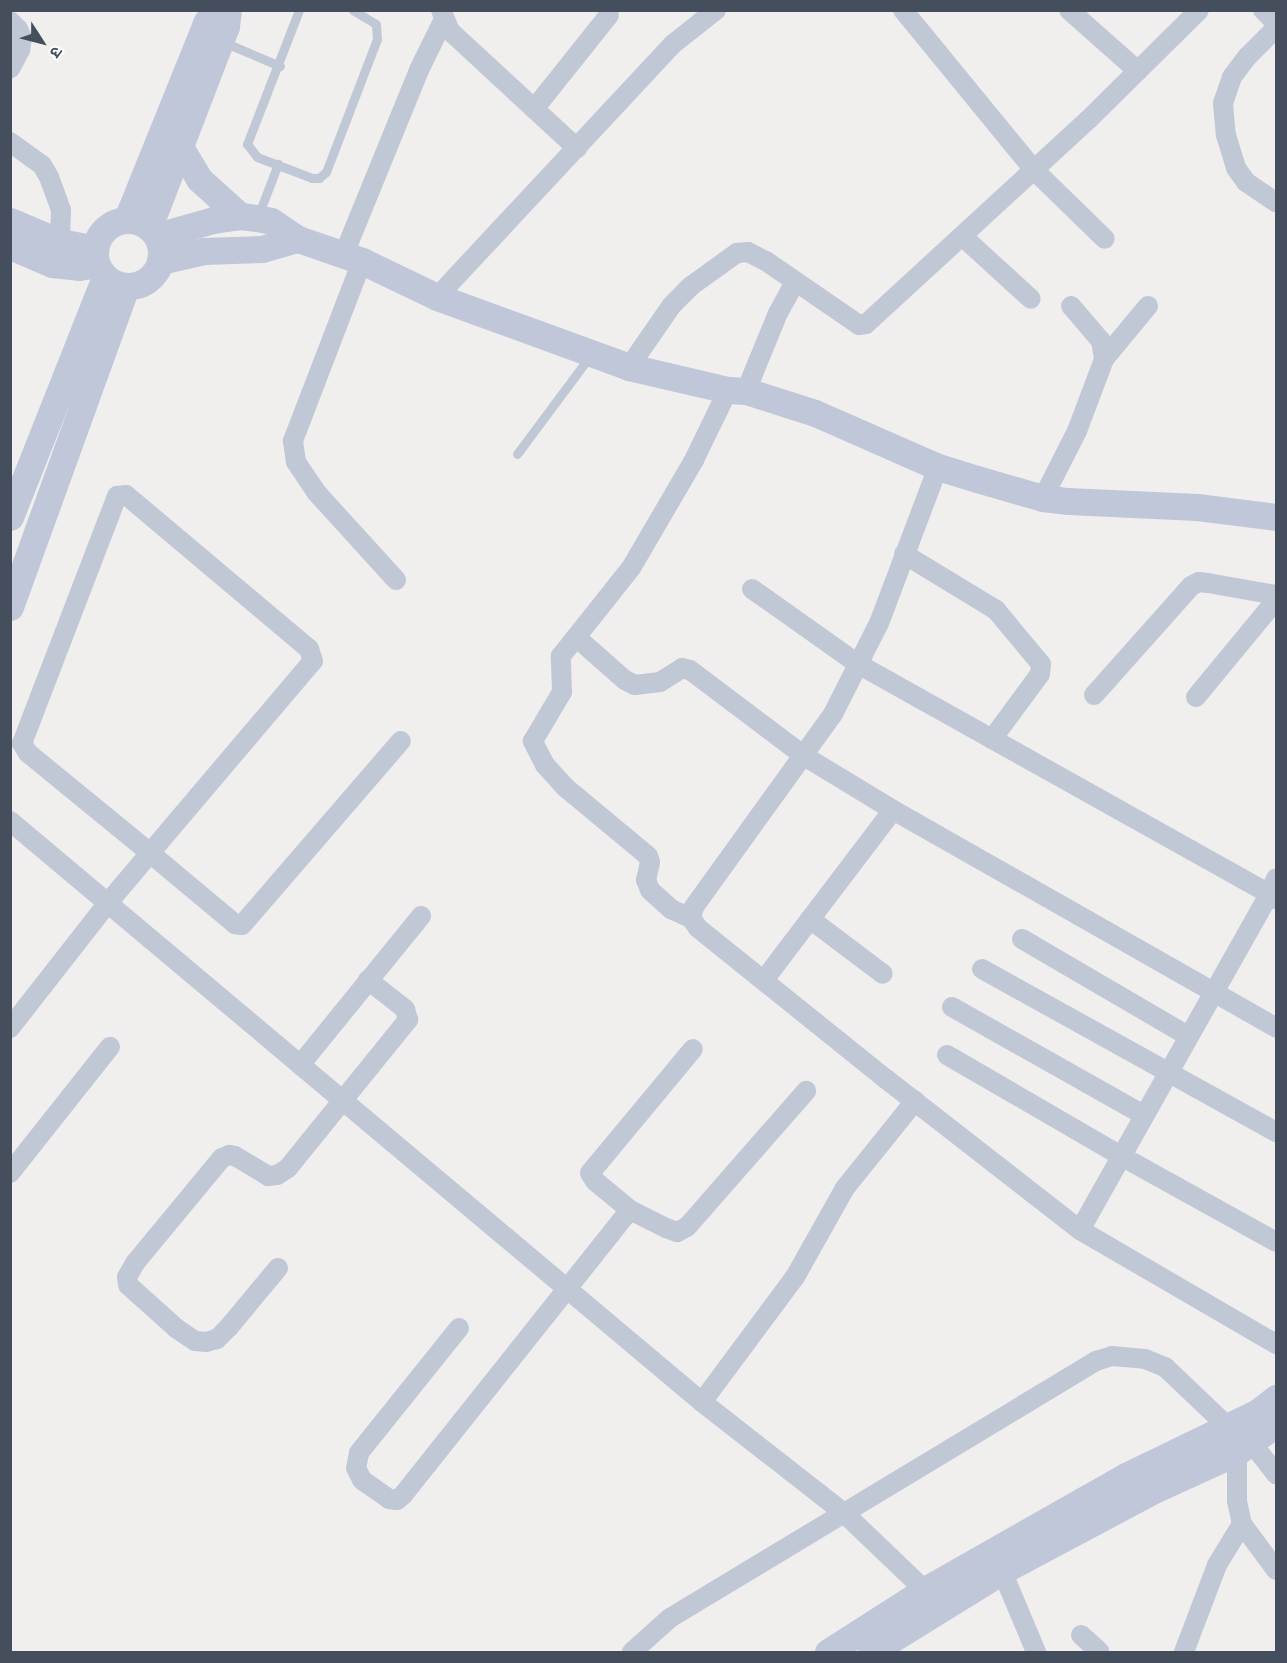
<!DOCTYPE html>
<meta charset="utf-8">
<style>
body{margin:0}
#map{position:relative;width:1287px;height:1663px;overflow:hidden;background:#f1efee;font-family:"Golos Text","Noto Sans Devanagari",sans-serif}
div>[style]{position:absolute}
.lane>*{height:9px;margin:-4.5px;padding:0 4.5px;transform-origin:4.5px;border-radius:4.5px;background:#c1c8d5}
.street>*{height:20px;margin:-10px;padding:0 10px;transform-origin:10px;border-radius:10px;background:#c1c8d5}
.secondary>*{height:27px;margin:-13.5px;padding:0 13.5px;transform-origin:13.5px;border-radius:13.5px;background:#c0c7d9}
.secondary>.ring{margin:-13.5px;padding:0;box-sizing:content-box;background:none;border:27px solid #c0c7d9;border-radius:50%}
span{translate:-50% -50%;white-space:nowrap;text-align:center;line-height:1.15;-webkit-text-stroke:5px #fff;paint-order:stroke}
.frame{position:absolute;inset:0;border:12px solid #454e5d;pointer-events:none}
.north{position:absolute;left:12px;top:12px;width:60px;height:60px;-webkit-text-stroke:4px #fff;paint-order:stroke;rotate:126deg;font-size:16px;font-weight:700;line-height:24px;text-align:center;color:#454e5d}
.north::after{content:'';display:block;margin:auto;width:21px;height:27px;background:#454e5d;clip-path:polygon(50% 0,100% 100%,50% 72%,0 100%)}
</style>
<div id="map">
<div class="lane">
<i style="left:299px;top:10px;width:144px;rotate:111.2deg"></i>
<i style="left:247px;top:144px;width:16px;rotate:52deg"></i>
<i style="left:257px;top:157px;width:59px;rotate:20.9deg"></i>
<i style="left:312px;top:178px;width:7px"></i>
<i style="left:319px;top:178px;width:9px;rotate:-41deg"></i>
<i style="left:326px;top:172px;width:142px;rotate:-69deg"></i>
<i style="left:377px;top:39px;width:15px;rotate:-94deg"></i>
<i style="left:376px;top:24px;width:27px;rotate:-149deg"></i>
<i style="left:221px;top:41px;width:64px;rotate:23deg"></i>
<i style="left:258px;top:216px;width:56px;rotate:-69deg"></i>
<i style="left:517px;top:454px;width:122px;rotate:-53.3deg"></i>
</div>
<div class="street">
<i style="left:441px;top:10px;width:23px;rotate:67deg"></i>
<i style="left:450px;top:31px;width:173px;rotate:42.7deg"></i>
<i style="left:903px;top:10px;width:205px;rotate:50.7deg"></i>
<i style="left:1033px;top:169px;width:100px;rotate:44.2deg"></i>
<i style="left:1069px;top:10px;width:92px;rotate:41.5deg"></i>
<i style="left:1263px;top:10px;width:18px;rotate:45deg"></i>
<i style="left:10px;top:21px;width:11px;rotate:45deg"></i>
<i style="left:18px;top:29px;width:10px;rotate:66deg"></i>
<i style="left:22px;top:38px;width:12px;rotate:99deg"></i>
<i style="left:20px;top:50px;width:21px;rotate:118deg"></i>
<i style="left:1276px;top:28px;width:41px;rotate:135deg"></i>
<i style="left:1247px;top:57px;width:25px;rotate:127deg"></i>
<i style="left:1232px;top:77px;width:28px;rotate:109deg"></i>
<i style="left:1223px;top:103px;width:32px;rotate:85deg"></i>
<i style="left:1226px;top:135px;width:34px;rotate:73deg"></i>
<i style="left:1236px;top:168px;width:17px;rotate:54deg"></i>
<i style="left:1246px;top:182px;width:36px;rotate:34deg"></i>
<i style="left:534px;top:109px;width:120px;rotate:-51.4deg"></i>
<i style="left:10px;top:142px;width:39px;rotate:36deg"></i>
<i style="left:42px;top:165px;width:14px;rotate:60deg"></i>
<i style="left:49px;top:177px;width:35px;rotate:70deg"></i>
<i style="left:61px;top:210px;width:32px;rotate:92deg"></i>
<i style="left:962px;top:236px;width:93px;rotate:42.4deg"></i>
<i style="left:344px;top:254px;width:199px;rotate:-67.8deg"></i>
<i style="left:419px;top:70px;width:55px;rotate:-63.9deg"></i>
<i style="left:362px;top:261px;width:193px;rotate:111deg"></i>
<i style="left:293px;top:441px;width:21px;rotate:82deg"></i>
<i style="left:296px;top:462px;width:36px;rotate:56deg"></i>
<i style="left:316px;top:492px;width:119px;rotate:47.7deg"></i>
<i style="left:437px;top:297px;width:346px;rotate:-47deg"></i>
<i style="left:673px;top:44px;width:55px;rotate:-38.3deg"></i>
<i style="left:1104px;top:359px;width:69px;rotate:-50.3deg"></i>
<i style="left:629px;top:367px;width:75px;rotate:-55.3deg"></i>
<i style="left:672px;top:305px;width:27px;rotate:-45deg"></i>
<i style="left:691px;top:286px;width:57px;rotate:-35.7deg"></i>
<i style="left:737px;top:253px;width:11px;rotate:-5deg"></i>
<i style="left:748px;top:252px;width:20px;rotate:27deg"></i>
<i style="left:766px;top:261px;width:113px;rotate:34.5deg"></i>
<i style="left:859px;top:325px;width:7px;rotate:-8deg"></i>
<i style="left:866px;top:324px;width:301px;rotate:-42.6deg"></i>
<i style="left:1088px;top:120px;width:156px;rotate:-44.7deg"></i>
<i style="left:746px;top:391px;width:84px;rotate:-67.7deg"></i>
<i style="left:778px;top:313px;width:35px;rotate:-61deg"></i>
<i style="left:938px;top:467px;width:167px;rotate:110.7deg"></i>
<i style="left:879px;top:623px;width:102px;rotate:116.8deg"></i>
<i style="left:833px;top:714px;width:238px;rotate:125.8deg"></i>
<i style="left:694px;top:907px;width:11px;rotate:105deg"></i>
<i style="left:691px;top:918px;width:12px;rotate:55deg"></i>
<i style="left:698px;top:928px;width:241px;rotate:38.8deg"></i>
<i style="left:886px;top:1079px;width:246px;rotate:37.9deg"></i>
<i style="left:1080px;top:1230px;width:227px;rotate:30.2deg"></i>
<i style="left:1043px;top:498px;width:75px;rotate:-63.1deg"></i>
<i style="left:1077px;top:431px;width:77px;rotate:-69.4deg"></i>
<i style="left:1104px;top:359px;width:18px;rotate:-99deg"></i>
<i style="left:1101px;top:341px;width:46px;rotate:-130.6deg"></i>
<i style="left:904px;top:554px;width:108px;rotate:31.3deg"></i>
<i style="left:996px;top:610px;width:70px;rotate:50.2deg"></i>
<i style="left:1041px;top:664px;width:10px;rotate:96deg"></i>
<i style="left:1040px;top:674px;width:81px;rotate:126.4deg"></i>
<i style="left:752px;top:589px;width:130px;rotate:35.3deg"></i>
<i style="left:858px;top:664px;width:471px;rotate:29.2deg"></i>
<i style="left:1269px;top:894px;width:17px;rotate:-66deg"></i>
<i style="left:576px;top:637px;width:65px;rotate:41.3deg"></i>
<i style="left:625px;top:680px;width:11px;rotate:27deg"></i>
<i style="left:635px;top:685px;width:25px;rotate:-7deg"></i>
<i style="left:660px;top:682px;width:26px;rotate:-32deg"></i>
<i style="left:682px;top:668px;width:8px;rotate:14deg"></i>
<i style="left:690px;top:670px;width:143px;rotate:37deg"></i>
<i style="left:804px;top:756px;width:104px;rotate:31.2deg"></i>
<i style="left:893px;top:810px;width:441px;rotate:29.6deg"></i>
<i style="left:1094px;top:695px;width:146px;rotate:-48.3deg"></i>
<i style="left:1191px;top:586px;width:9px;rotate:-27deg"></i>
<i style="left:1199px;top:582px;width:9px;rotate:6deg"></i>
<i style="left:1208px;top:583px;width:69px;rotate:10deg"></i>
<i style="left:1196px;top:697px;width:126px;rotate:-50.5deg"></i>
<i style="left:10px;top:821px;width:904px;rotate:40.02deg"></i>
<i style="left:702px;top:1402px;width:180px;rotate:38deg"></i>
<i style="left:844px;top:1513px;width:123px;rotate:43.7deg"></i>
<i style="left:691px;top:918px;width:22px;rotate:-156deg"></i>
<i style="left:671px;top:909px;width:28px;rotate:-138deg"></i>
<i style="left:650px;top:890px;width:11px;rotate:-112deg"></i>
<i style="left:646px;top:880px;width:18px;rotate:-77deg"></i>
<i style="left:650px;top:862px;width:6px;rotate:-108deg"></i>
<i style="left:648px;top:856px;width:108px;rotate:-140.3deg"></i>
<i style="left:565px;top:787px;width:30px;rotate:-132deg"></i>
<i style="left:545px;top:765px;width:27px;rotate:-117deg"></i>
<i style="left:533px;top:741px;width:57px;rotate:-59.4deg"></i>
<i style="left:562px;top:692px;width:36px;rotate:-92deg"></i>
<i style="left:561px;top:656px;width:112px;rotate:-51.5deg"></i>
<i style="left:631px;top:568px;width:125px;rotate:-59.7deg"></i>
<i style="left:694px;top:460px;width:78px;rotate:-64.1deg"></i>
<i style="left:810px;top:919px;width:91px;rotate:37deg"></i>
<i style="left:1022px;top:939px;width:192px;rotate:30.3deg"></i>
<i style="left:982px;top:969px;width:336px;rotate:29deg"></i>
<i style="left:764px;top:980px;width:213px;rotate:-52.8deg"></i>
<i style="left:952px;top:1007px;width:220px;rotate:29.4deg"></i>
<i style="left:10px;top:1028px;width:157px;rotate:-52deg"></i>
<i style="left:107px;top:904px;width:67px;rotate:-49.9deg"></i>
<i style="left:150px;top:853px;width:252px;rotate:-49.7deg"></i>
<i style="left:313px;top:661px;width:13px;rotate:-108deg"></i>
<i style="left:309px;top:649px;width:239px;rotate:-139.9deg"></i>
<i style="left:126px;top:495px;width:9px;rotate:174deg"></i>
<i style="left:117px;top:496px;width:265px;rotate:111deg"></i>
<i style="left:22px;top:743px;width:12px;rotate:59deg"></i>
<i style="left:28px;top:753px;width:158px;rotate:39.3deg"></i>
<i style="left:150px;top:853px;width:111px;rotate:39.9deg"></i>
<i style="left:235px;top:924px;width:7px;rotate:8deg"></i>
<i style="left:242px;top:925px;width:243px;rotate:-49.2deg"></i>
<i style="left:947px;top:1055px;width:201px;rotate:30.1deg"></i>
<i style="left:1121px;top:1156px;width:177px;rotate:29deg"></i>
<i style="left:300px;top:1065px;width:192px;rotate:-50.9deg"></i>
<i style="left:10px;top:1173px;width:161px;rotate:-51.6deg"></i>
<i style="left:630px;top:1210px;width:45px;rotate:-140.4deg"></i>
<i style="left:595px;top:1181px;width:9px;rotate:-122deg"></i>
<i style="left:590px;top:1173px;width:161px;rotate:-50.3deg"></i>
<i style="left:1080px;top:1230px;width:386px;rotate:-60.6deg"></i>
<i style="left:1269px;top:894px;width:9px;rotate:36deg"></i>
<i style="left:278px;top:1268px;width:77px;rotate:129.7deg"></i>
<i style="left:229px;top:1327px;width:17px;rotate:135deg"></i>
<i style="left:217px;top:1339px;width:11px;rotate:165deg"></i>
<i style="left:206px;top:1342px;width:11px;rotate:-175deg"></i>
<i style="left:195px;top:1341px;width:23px;rotate:-146deg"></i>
<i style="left:176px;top:1328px;width:64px;rotate:-138.1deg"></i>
<i style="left:128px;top:1285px;width:8px;rotate:-97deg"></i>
<i style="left:127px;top:1277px;width:16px;rotate:-60deg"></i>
<i style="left:135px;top:1263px;width:136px;rotate:-50.4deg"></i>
<i style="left:222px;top:1158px;width:8px;rotate:-23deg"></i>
<i style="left:229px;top:1155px;width:6px;rotate:9deg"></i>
<i style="left:235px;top:1156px;width:39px;rotate:31deg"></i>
<i style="left:268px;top:1176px;width:9px;rotate:-6deg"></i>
<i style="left:277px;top:1175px;width:13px;rotate:-32deg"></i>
<i style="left:288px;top:1168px;width:191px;rotate:-51deg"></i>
<i style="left:408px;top:1020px;width:11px;rotate:-105deg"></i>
<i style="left:405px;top:1009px;width:47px;rotate:-141.9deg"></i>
<i style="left:459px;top:1328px;width:160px;rotate:128.7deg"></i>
<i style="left:359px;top:1453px;width:15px;rotate:101deg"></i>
<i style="left:356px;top:1468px;width:13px;rotate:63deg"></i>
<i style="left:362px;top:1480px;width:33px;rotate:35deg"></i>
<i style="left:389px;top:1499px;width:8px;rotate:7deg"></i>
<i style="left:397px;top:1500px;width:8px;rotate:-40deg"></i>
<i style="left:403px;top:1495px;width:364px;rotate:-51.5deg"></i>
<i style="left:630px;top:1210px;width:40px;rotate:26.6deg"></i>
<i style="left:666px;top:1228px;width:12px;rotate:20deg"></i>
<i style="left:677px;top:1232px;width:11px;rotate:-27deg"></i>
<i style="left:687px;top:1227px;width:181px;rotate:-48.8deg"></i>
<i style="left:702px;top:1402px;width:156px;rotate:-53.4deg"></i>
<i style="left:795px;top:1277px;width:102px;rotate:-60.7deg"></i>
<i style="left:845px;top:1188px;width:112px;rotate:-51.2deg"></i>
<i style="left:1251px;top:1442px;width:41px;rotate:52deg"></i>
<i style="left:1002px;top:1571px;width:88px;rotate:67.2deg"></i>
<i style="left:1081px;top:1635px;width:25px;rotate:42deg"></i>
<i style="left:632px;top:1652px;width:51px;rotate:-41.8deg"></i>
<i style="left:670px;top:1618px;width:498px;rotate:-31.1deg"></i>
<i style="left:1096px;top:1361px;width:17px;rotate:-17deg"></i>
<i style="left:1112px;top:1356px;width:33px;rotate:5deg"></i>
<i style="left:1145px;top:1359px;width:22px;rotate:22deg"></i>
<i style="left:1165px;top:1367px;width:86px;rotate:43.6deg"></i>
<i style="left:1227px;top:1426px;width:28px;rotate:69deg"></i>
<i style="left:1237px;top:1452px;width:49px;rotate:90deg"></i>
<i style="left:1237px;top:1501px;width:24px;rotate:78deg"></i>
<i style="left:1242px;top:1524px;width:57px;rotate:53.5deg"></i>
<i style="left:1184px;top:1652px;width:93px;rotate:-69.2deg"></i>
<i style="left:1217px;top:1565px;width:48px;rotate:-58.6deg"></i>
</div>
<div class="secondary">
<i style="left:180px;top:147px;width:37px;rotate:59deg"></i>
<i style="left:199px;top:179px;width:55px;rotate:42.1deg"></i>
<i style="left:127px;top:219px;width:211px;rotate:-68deg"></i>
<i style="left:206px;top:23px;width:15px;rotate:-58deg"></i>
<i class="ring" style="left:95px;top:220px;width:39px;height:39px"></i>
<i style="left:10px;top:221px;width:54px;rotate:22.8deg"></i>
<i style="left:60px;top:242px;width:36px;rotate:11deg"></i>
<i style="left:149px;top:227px;width:215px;rotate:-69deg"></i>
<i style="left:226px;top:26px;width:16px;rotate:-83deg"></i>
<i style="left:157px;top:236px;width:58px;rotate:-15.9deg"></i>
<i style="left:213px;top:220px;width:27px;rotate:-8deg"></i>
<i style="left:240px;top:216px;width:17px;rotate:7deg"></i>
<i style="left:257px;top:218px;width:14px;rotate:12deg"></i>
<i style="left:271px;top:221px;width:32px;rotate:34deg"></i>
<i style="left:298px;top:239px;width:68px;rotate:19deg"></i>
<i style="left:362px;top:261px;width:83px;rotate:25.6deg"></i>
<i style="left:437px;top:297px;width:204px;rotate:20deg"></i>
<i style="left:629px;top:367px;width:102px;rotate:13.1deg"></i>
<i style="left:728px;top:390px;width:18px;rotate:3deg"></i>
<i style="left:746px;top:391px;width:72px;rotate:17.7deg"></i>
<i style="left:815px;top:413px;width:134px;rotate:23.7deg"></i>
<i style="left:938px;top:467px;width:41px;rotate:17.1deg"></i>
<i style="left:977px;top:479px;width:69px;rotate:16.1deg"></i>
<i style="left:1043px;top:498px;width:25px;rotate:7deg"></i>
<i style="left:1068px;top:501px;width:129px;rotate:2.7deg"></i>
<i style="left:1197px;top:507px;width:80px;rotate:7.2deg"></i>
<i style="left:10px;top:246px;width:46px;rotate:23.2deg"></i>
<i style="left:52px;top:264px;width:27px;rotate:6deg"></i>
<i style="left:79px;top:267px;width:18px;rotate:-9deg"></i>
<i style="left:160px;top:261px;width:45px;rotate:-12.8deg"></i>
<i style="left:204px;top:251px;width:58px;rotate:-2deg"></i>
<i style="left:262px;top:249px;width:37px;rotate:-16deg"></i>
<i style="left:10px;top:517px;width:258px;rotate:-68.4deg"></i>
<i style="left:10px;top:607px;width:341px;rotate:-70.1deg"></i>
<i style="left:828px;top:1652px;width:115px;rotate:-32.6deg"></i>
<i style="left:925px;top:1590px;width:231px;rotate:-29.6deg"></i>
<i style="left:1126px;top:1476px;width:147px;rotate:-25.9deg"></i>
<i style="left:1258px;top:1412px;width:23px;rotate:-38deg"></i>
<i style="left:871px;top:1652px;width:154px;rotate:-31.7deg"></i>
<i style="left:1002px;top:1571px;width:172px;rotate:-28.1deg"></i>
<i style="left:1154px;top:1490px;width:91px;rotate:-24.6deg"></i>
<i style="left:1237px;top:1452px;width:48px;rotate:-35.7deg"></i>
</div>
<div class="frame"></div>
<div class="north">उ</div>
</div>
